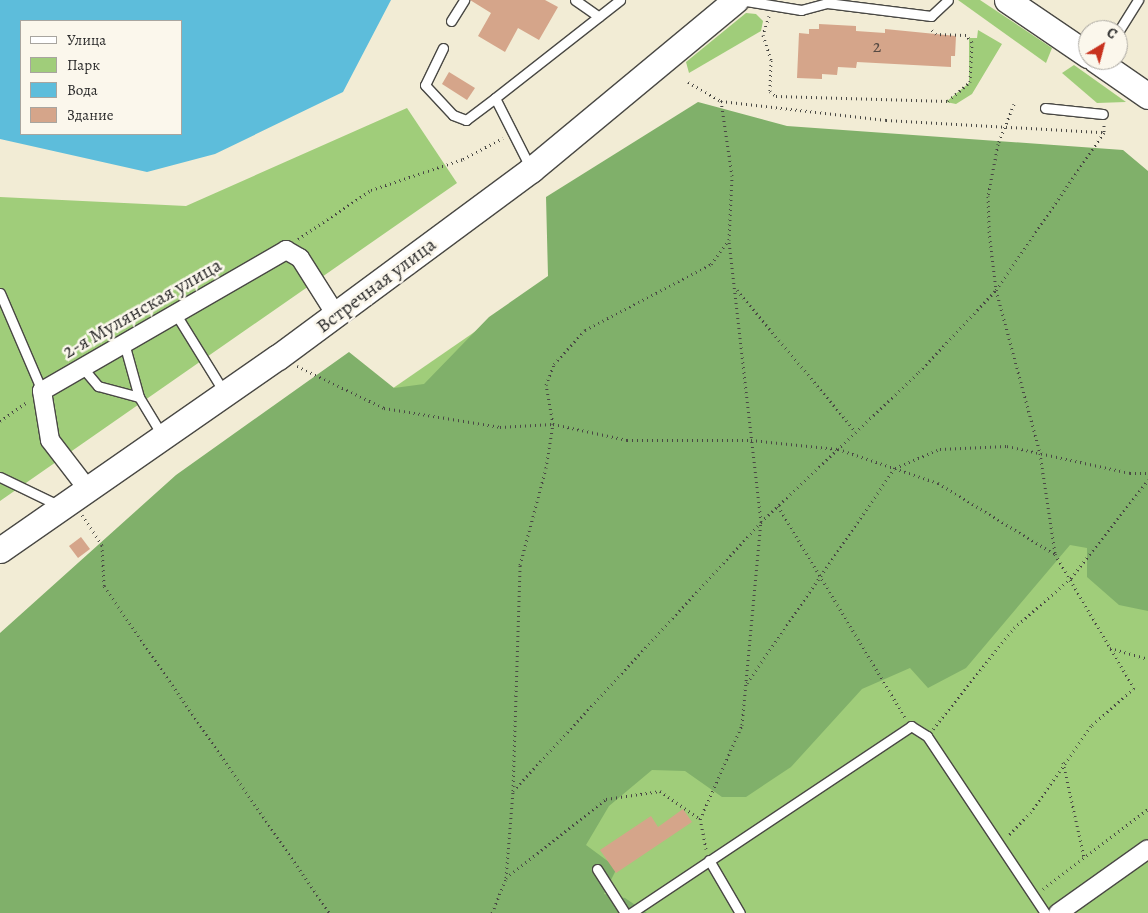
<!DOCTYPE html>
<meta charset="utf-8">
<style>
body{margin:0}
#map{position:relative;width:1148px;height:913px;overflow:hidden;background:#f2ecd5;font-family:Alegreya,serif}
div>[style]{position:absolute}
.green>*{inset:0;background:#a0cd7a}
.forest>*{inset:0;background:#80b06a}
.water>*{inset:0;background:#5dbddb}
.building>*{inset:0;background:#d5a58a}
.path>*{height:3px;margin-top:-1.5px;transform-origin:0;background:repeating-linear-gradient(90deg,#494844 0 1px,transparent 0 5px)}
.roads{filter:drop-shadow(1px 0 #494844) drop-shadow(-1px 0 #494844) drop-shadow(0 1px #494844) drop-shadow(0 -1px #494844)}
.service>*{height:9px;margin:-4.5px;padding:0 4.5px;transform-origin:4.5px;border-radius:4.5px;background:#fff}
.minor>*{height:18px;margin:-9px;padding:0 9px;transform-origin:9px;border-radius:9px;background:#fff}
.secondary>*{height:25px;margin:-12.5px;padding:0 12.5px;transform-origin:12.5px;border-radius:12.5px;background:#fff}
span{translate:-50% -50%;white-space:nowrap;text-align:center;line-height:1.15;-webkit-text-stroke:5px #fbf7ec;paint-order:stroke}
.number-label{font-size:18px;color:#564a43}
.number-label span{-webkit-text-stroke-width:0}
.street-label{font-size:20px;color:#2b2b2b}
.legend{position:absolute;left:20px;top:20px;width:162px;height:115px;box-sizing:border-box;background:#fbf7ec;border:1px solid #a8a59f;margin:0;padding:6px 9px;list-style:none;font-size:15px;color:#2b2b2b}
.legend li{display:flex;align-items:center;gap:10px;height:25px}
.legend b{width:25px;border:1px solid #a8a59f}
.north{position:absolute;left:1078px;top:20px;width:50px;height:50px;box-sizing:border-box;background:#fbf7ec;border:1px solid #a8a59f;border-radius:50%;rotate:37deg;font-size:14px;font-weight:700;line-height:20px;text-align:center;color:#2b2b2b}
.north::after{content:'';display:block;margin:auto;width:18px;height:22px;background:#c8321e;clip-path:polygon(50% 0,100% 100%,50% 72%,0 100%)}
</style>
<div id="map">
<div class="green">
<i style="clip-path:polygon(958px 0,980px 0,1052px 48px,1046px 63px)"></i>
<i style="clip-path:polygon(746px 13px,756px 14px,763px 21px,761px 31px,689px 73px,686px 62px)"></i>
<i style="clip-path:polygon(978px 30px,1002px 44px,972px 94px,956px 104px,946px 102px,969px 83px,969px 38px,977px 38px)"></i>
<i style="clip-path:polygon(1074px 65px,1126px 102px,1097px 103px,1062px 73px)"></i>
<i style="clip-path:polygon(407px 108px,457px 183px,0 501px,0 197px,186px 206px)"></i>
<i style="clip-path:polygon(663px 202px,1148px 243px,1148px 913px,0 913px,0 659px)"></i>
</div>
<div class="forest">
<i style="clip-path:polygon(698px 102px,787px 126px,1123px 150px,1148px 171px,1148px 611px,1119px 605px,1087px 577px,1087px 548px,1070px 545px,966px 668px,928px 688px,910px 668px,862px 689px,791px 767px,746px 797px,722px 797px,685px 771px,652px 770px,609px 806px,586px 845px,617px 868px,604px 894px,625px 898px,647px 913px,0 913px,0 633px,176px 475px,349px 352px,394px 388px,424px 384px,489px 317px,548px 276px,546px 197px)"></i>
</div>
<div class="water">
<i style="clip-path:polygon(evenodd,0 0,391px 0,343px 92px,215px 154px,147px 172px,0 139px,0 0,21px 21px,181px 21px,181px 134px,21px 134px,21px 21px)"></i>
</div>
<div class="building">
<i style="clip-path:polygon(470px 0,545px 0,558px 7px,539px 40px,518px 28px,505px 52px,478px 36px,491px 13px)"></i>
<i style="clip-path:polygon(819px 24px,856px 26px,856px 31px,885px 33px,885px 29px,956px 36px,955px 56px,951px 56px,951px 67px,857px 62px,856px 68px,838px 67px,837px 75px,822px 74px,822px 79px,797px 78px,799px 33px,809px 34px,809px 29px,819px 29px)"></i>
<i style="clip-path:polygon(449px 72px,475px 88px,467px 100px,442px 84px)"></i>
<i style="clip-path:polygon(81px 537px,90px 549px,78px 558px,69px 546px)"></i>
<i style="clip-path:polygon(683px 809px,692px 822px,616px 873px,600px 850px,651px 816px,658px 827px)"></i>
</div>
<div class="path">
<i style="left:769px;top:16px;width:20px;rotate:108deg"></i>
<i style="left:763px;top:35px;width:26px;rotate:72deg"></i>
<i style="left:771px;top:60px;width:31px;rotate:92deg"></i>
<i style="left:770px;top:91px;width:8px;rotate:40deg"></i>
<i style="left:776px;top:96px;width:172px;rotate:1.7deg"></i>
<i style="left:948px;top:101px;width:29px;rotate:-41deg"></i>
<i style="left:970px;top:82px;width:40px;rotate:-87.1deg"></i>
<i style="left:972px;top:42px;width:9px;rotate:-131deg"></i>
<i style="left:966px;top:35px;width:30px;rotate:-178deg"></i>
<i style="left:936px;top:34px;width:8px;rotate:-135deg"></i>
<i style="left:688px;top:82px;width:38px;rotate:30deg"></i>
<i style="left:721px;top:101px;width:166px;rotate:6.6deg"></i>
<i style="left:886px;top:120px;width:218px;rotate:3.2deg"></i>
<i style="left:1014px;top:104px;width:43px;rotate:111.8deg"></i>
<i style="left:998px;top:144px;width:53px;rotate:100.9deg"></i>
<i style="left:988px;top:196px;width:35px;rotate:88deg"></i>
<i style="left:989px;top:231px;width:59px;rotate:83.2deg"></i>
<i style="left:996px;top:290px;width:169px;rotate:74.9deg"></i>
<i style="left:1040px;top:453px;width:101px;rotate:81.5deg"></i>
<i style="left:298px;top:239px;width:88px;rotate:-33.9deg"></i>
<i style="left:371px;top:190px;width:97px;rotate:-18.6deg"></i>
<i style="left:463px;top:159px;width:45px;rotate:-27.7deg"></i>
<i style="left:737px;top:290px;width:185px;rotate:50deg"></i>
<i style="left:297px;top:366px;width:97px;rotate:25.8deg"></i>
<i style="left:384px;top:408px;width:118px;rotate:9.3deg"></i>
<i style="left:500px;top:427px;width:53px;rotate:-3.2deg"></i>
<i style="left:553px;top:424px;width:76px;rotate:12.2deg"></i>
<i style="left:627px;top:440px;width:124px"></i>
<i style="left:751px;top:440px;width:87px;rotate:5.9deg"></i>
<i style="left:838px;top:449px;width:106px;rotate:18.8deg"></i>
<i style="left:938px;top:483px;width:137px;rotate:31.3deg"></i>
<i style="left:1055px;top:554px;width:156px;rotate:59.5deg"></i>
<i style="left:1134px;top:688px;width:57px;rotate:138.5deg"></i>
<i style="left:1091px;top:726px;width:105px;rotate:124.9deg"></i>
<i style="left:1031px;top:812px;width:33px;rotate:134deg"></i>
<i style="left:0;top:421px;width:33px;rotate:-35deg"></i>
<i style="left:778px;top:506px;width:246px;rotate:59deg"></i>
<i style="left:82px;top:515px;width:36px;rotate:56deg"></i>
<i style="left:102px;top:545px;width:41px;rotate:87.2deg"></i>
<i style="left:104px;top:586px;width:397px;rotate:55.4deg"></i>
<i style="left:1110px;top:648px;width:40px;rotate:16deg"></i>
<i style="left:747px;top:683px;width:261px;rotate:-55.5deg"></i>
<i style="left:895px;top:468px;width:49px;rotate:-22.9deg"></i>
<i style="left:940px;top:449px;width:67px;rotate:-2.6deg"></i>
<i style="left:1007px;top:446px;width:126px;rotate:12.4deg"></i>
<i style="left:1130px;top:473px;width:18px"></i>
<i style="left:933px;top:729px;width:129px;rotate:-51.3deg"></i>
<i style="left:1014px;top:628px;width:76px;rotate:-41.3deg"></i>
<i style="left:1071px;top:578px;width:125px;rotate:-51.8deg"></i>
<i style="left:1063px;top:762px;width:97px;rotate:77.5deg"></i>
<i style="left:513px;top:791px;width:226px;rotate:-88.2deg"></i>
<i style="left:520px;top:565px;width:100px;rotate:-75deg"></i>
<i style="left:546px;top:468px;width:45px;rotate:-81deg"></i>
<i style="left:553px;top:424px;width:40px;rotate:-100deg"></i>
<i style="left:546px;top:385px;width:22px;rotate:-69deg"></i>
<i style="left:554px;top:364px;width:46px;rotate:-47.6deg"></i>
<i style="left:585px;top:330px;width:142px;rotate:-27.6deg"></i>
<i style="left:711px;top:264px;width:29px;rotate:-54deg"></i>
<i style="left:706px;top:849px;width:31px;rotate:-101deg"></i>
<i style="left:700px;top:819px;width:103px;rotate:-65.9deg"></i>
<i style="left:742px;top:725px;width:204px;rotate:-84.7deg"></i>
<i style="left:761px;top:522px;width:218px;rotate:-43.5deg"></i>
<i style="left:919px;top:372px;width:112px;rotate:-46.8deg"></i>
<i style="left:996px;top:290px;width:191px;rotate:-55.6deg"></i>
<i style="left:1104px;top:132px;width:7px;rotate:-90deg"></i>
<i style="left:506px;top:878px;width:127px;rotate:-38.3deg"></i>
<i style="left:606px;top:799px;width:55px;rotate:-8.4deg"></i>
<i style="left:660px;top:791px;width:49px;rotate:35deg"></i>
<i style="left:1043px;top:889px;width:132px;rotate:-37.3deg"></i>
<i style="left:492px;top:913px;width:38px;rotate:-68deg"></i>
<i style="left:506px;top:878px;width:87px;rotate:-85.4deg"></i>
<i style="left:513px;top:791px;width:366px;rotate:-47.3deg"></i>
<i style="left:761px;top:522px;width:284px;rotate:-96.5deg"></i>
<i style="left:729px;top:240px;width:64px;rotate:-87.3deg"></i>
<i style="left:732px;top:176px;width:76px;rotate:-98.3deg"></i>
</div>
<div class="roads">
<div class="service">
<i style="left:575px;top:0;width:29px;rotate:35deg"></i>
<i style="left:740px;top:0;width:62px;rotate:9.3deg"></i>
<i style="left:801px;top:10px;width:27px;rotate:-15deg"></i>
<i style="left:827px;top:3px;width:105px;rotate:7.1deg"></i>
<i style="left:931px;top:16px;width:23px;rotate:-43deg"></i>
<i style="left:451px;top:21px;width:25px;rotate:-58deg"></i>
<i style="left:1118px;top:32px;width:38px;rotate:-58deg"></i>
<i style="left:443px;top:48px;width:41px;rotate:115.9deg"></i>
<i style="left:425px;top:85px;width:41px;rotate:47deg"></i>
<i style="left:453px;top:115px;width:14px;rotate:21deg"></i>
<i style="left:466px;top:120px;width:36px;rotate:-37deg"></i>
<i style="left:1045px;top:108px;width:58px;rotate:5.9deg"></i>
<i style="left:530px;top:167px;width:77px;rotate:-116.9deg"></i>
<i style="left:495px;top:98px;width:159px;rotate:-38.1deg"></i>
<i style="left:0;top:293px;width:107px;rotate:66.8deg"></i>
<i style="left:177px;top:316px;width:89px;rotate:58.3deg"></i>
<i style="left:124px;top:343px;width:56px;rotate:74.5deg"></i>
<i style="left:82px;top:367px;width:25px;rotate:50deg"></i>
<i style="left:98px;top:386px;width:42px;rotate:15deg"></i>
<i style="left:139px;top:397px;width:44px;rotate:58.8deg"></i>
<i style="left:0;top:477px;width:67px;rotate:25.8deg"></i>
<i style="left:709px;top:860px;width:61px;rotate:59.7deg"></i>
<i style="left:597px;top:869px;width:52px;rotate:57.5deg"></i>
<i style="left:631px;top:913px;width:337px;rotate:-33.7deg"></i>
<i style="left:911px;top:726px;width:19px;rotate:32deg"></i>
<i style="left:927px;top:736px;width:213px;rotate:56.3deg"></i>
</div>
<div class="minor">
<i style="left:86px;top:487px;width:59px;rotate:-127.5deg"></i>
<i style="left:50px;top:440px;width:50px;rotate:-99.3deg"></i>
<i style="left:42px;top:391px;width:282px;rotate:-30deg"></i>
<i style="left:286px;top:250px;width:16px;rotate:30deg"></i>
<i style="left:300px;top:258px;width:67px;rotate:57.7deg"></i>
<i style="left:1058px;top:913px;width:110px;rotate:-35.4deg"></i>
</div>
<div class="secondary">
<i style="left:1007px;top:0;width:98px;rotate:34.2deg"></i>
<i style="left:1096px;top:60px;width:63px;rotate:34.7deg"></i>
<i style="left:0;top:550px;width:338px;rotate:-34.8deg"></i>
<i style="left:278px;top:357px;width:315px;rotate:-36.5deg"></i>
<i style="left:531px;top:170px;width:266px;rotate:-39.7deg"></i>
</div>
</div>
<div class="number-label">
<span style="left:877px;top:46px">2</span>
</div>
<div class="street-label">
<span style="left:376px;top:285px;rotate:-37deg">Встречная улица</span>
<span style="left:142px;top:308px;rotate:-30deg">2-я Мулянская улица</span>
</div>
<ul class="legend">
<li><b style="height:6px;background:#fff"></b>Улица</li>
<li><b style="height:14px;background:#a0cd7a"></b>Парк</li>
<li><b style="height:14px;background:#5dbddb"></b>Вода</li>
<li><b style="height:14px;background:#d5a58a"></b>Здание</li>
</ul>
<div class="north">С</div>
</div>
